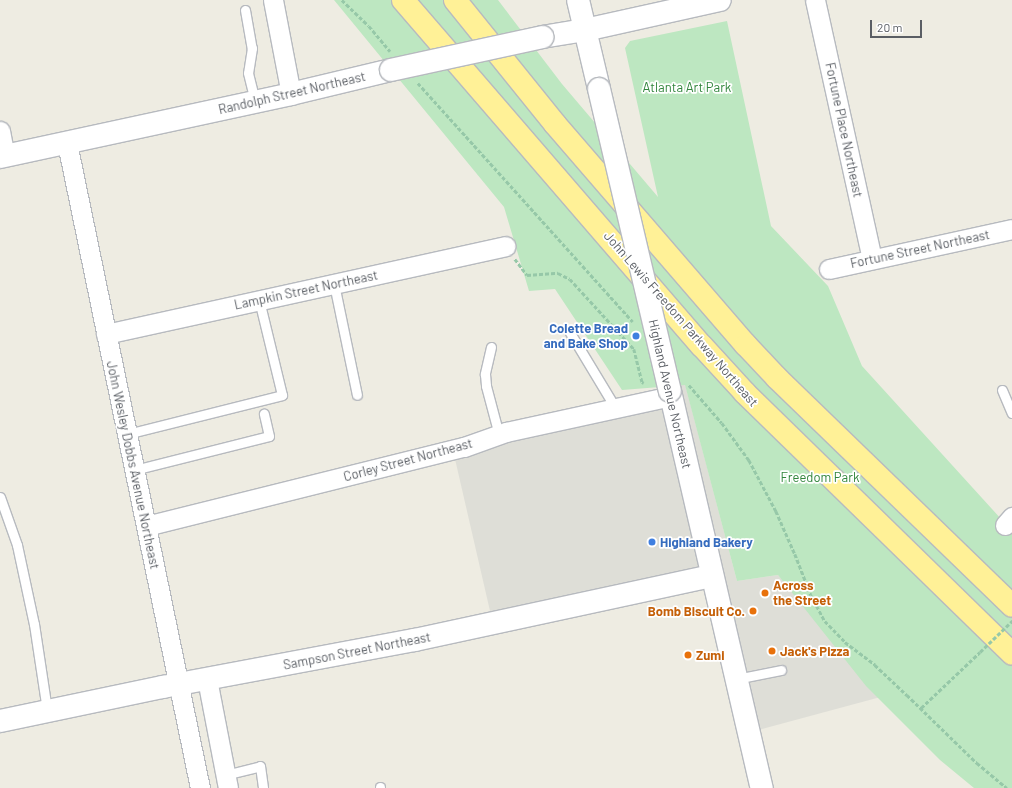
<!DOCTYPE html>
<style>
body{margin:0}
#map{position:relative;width:1012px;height:788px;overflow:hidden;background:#eeece2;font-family:Barlow,sans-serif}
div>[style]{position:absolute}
.industrial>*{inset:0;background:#deded7}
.green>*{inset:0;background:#bde7c1}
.path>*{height:2.5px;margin-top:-1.25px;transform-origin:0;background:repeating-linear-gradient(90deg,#96c8a8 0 4px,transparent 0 6px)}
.roads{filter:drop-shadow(1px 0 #b7babf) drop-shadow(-1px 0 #b7babf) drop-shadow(0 1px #b7babf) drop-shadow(0 -1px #b7babf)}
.service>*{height:9px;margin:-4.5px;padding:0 4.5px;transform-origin:4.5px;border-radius:4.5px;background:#fff}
.minor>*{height:19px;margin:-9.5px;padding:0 9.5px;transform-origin:9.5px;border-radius:9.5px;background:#fff}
.tertiary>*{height:22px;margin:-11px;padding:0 11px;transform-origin:11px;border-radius:11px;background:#fff}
.secondary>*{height:22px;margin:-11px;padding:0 11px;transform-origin:11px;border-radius:11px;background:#fff}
.trunk>*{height:22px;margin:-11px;padding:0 11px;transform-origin:11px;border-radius:11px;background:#fff197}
.path-bridge>*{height:2.5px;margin-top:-1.25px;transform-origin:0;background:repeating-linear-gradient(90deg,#96c8a8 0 4px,transparent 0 6px)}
.bridges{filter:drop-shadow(1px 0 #b7babf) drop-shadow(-1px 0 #b7babf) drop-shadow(0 1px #b7babf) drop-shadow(0 -1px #b7babf)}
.tertiary-bridge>*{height:22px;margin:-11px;padding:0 11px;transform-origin:11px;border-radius:11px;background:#fff}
.secondary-bridge>*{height:22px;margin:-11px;padding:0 11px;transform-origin:11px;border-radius:11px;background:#fff}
.dots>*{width:11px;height:11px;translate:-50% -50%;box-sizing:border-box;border:2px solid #fff;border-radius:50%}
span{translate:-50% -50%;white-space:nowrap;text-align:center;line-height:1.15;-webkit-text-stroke:3.5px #fff;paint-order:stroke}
.park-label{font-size:13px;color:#31853c}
.street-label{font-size:13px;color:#5a5e64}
.shop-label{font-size:13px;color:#366cbe;font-weight:700}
.right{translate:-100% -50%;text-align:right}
.left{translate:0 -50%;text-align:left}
.food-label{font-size:13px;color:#c56008;font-weight:700}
.scale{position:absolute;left:870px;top:20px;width:52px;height:18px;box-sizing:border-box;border:2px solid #5a5e64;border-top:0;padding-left:5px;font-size:12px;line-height:14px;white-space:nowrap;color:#5a5e64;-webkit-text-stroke:3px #fff;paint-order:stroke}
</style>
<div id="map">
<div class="industrial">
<i style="clip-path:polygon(685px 384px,737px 581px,778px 575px,888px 695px,747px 733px,708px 570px,493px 624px,452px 446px)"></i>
</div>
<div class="green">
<i style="clip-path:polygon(334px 0,498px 0,562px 84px,658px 197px,625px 48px,630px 41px,727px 21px,771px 226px,828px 286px,862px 366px,1012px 531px,1012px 788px,974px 788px,940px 760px,866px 686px,778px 575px,737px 581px,685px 385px,622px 390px,555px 289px,529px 291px,504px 207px)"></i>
</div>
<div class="path">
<i style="left:342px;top:0;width:37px;rotate:44deg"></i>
<i style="left:369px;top:26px;width:33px;rotate:50deg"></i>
<i style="left:418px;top:83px;width:321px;rotate:48deg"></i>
<i style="left:515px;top:259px;width:20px;rotate:53deg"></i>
<i style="left:527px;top:275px;width:31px;rotate:-4deg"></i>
<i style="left:558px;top:273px;width:13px;rotate:27deg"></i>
<i style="left:570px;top:279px;width:95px;rotate:47.6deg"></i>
<i style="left:634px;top:349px;width:34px;rotate:76deg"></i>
<i style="left:642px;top:382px;width:2px;rotate:27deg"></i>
<i style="left:689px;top:385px;width:50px;rotate:49deg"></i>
<i style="left:722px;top:423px;width:46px;rotate:53.9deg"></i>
<i style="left:749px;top:460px;width:58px;rotate:62.1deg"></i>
<i style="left:776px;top:511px;width:47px;rotate:66.2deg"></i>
<i style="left:795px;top:554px;width:44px;rotate:68.7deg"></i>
<i style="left:811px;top:595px;width:30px;rotate:62deg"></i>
<i style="left:825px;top:621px;width:29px;rotate:46deg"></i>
<i style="left:845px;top:642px;width:38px;rotate:37deg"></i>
<i style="left:875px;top:665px;width:44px;rotate:43.2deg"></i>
<i style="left:907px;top:695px;width:98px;rotate:44.2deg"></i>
<i style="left:977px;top:763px;width:39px;rotate:40deg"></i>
<i style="left:921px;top:708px;width:81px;rotate:-43.5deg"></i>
</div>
<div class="roads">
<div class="service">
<i style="left:245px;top:10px;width:39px;rotate:80deg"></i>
<i style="left:252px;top:48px;width:25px;rotate:99deg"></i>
<i style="left:248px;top:73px;width:30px;rotate:76deg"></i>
<i style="left:334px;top:284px;width:113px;rotate:78.3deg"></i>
<i style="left:569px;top:331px;width:91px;rotate:58.9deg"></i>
<i style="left:491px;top:347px;width:28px;rotate:103deg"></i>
<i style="left:485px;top:374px;width:12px;rotate:85deg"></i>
<i style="left:486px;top:386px;width:51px;rotate:75.1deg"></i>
<i style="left:1002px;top:390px;width:25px;rotate:67deg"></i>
<i style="left:127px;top:434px;width:160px;rotate:-14.1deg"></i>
<i style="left:282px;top:395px;width:98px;rotate:-103.6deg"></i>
<i style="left:134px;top:470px;width:139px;rotate:-14.1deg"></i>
<i style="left:269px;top:436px;width:23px;rotate:-103deg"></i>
<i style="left:0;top:497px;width:51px;rotate:70.5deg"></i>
<i style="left:17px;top:545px;width:81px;rotate:77.9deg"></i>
<i style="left:34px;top:624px;width:87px;rotate:81.4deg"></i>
<i style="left:736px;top:679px;width:46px;rotate:-11.3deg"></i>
<i style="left:225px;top:775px;width:36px;rotate:-14deg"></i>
<i style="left:260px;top:766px;width:22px;rotate:82deg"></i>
<i style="left:380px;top:787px;width:1px;rotate:90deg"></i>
</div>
<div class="minor">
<i style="left:273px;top:0;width:96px;rotate:79.2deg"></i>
<i style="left:815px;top:0;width:265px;rotate:77.6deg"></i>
<i style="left:0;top:131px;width:25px;rotate:79deg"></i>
<i style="left:67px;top:143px;width:659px;rotate:78.35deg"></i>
<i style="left:829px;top:269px;width:187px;rotate:-12.3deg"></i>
<i style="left:106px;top:334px;width:409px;rotate:-12.4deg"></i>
<i style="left:1005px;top:525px;width:11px;rotate:-49deg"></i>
<i style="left:146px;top:526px;width:328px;rotate:-14deg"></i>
<i style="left:464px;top:447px;width:45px;rotate:-19.7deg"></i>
<i style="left:506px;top:432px;width:169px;rotate:-12.3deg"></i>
<i style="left:207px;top:679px;width:111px;rotate:79.1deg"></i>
</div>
<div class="tertiary">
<i style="left:542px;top:37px;width:44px;rotate:-9.2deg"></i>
<i style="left:585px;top:30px;width:138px;rotate:-12.5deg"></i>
<i style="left:0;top:157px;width:298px;rotate:-12.2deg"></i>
<i style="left:291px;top:94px;width:103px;rotate:-13.5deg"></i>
<i style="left:0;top:721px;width:167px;rotate:-11.8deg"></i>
<i style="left:163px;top:687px;width:256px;rotate:-10.6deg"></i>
<i style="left:415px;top:640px;width:304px;rotate:-12.2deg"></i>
</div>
<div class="secondary">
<i style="left:578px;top:0;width:91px;rotate:76.7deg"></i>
<i style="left:670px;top:391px;width:408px;rotate:77deg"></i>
</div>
<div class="trunk">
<i style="left:403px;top:0;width:457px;rotate:49.2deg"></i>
<i style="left:702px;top:346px;width:64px;rotate:47.5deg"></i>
<i style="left:745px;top:393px;width:373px;rotate:44.3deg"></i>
<i style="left:455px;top:0;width:159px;rotate:51.1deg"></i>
<i style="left:555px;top:124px;width:292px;rotate:49.2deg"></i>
<i style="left:746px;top:345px;width:45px;rotate:46.8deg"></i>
<i style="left:777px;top:378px;width:327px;rotate:44.1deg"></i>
</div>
</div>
<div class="path-bridge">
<i style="left:980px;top:652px;width:45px;rotate:-44.1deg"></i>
</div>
<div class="bridges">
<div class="tertiary-bridge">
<i style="left:391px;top:70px;width:155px;rotate:-12.3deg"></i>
</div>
<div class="secondary-bridge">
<i style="left:599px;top:89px;width:310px;rotate:76.8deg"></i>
</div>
</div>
<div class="dots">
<i style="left:636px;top:336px;background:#3f7fe0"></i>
<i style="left:652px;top:542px;background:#3f7fe0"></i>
<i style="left:765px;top:593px;background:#e8710a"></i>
<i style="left:753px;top:611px;background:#e8710a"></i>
<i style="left:772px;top:651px;background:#e8710a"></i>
<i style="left:688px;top:655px;background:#e8710a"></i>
</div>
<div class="park-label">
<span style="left:687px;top:87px">Atlanta Art Park</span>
<span style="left:820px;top:477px">Freedom Park</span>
</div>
<div class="street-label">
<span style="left:292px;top:93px;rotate:-13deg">Randolph Street Northeast</span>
<span style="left:844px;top:130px;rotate:78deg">Fortune Place Northeast</span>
<span style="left:920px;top:249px;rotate:-12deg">Fortune Street Northeast</span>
<span style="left:306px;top:290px;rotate:-12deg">Lampkin Street Northeast</span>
<span style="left:681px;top:319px;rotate:49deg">John Lewis Freedom Parkway Northeast</span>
<span style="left:670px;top:394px;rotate:77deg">Highland Avenue Northeast</span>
<span style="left:408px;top:460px;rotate:-15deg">Corley Street Northeast</span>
<span style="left:133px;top:465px;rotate:78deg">John Wesley Dobbs Avenue Northeast</span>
<span style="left:357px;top:651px;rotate:-11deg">Sampson Street Northeast</span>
</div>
<div class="shop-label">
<span class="right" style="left:628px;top:336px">Colette Bread<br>and Bake Shop</span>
<span class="left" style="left:660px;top:542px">Highland Bakery</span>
</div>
<div class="food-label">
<span class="left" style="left:773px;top:593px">Across<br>the Street</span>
<span class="right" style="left:745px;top:611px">Bomb Biscuit Co.</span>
<span class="left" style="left:780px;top:651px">Jack's Pizza</span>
<span class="left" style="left:696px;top:655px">Zumi</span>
</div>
<div class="scale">20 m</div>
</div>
